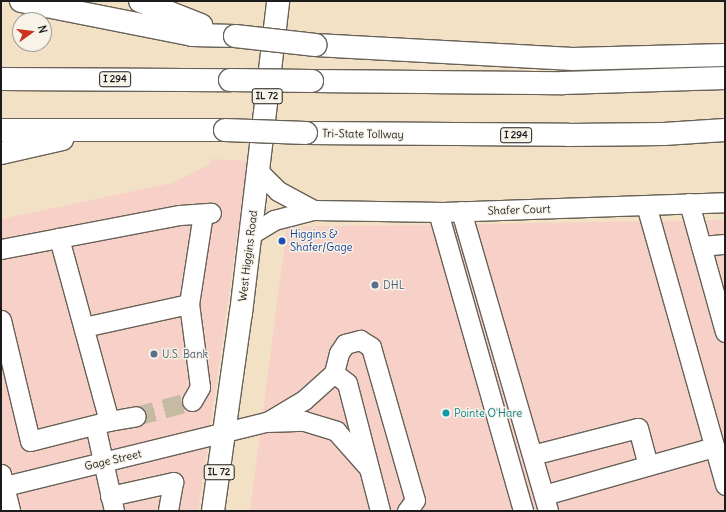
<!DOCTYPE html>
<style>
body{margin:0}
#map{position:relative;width:726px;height:512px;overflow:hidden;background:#f2e1c5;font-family:Delius,sans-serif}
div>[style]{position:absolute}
.built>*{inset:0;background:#f7d1c8}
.minor-tunnel>*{height:19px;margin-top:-9.5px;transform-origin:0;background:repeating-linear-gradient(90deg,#c7baa3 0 19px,transparent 0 29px)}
.roads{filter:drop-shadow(1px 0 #676157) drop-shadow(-1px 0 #676157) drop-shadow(0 1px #676157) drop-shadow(0 -1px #676157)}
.minor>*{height:19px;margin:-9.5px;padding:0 9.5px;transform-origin:9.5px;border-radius:9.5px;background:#fff}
.major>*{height:22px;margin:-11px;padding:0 11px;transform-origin:11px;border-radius:11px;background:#fff}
.highway>*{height:22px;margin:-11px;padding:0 11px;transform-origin:11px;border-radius:11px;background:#fff}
.bridges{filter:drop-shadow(1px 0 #676157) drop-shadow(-1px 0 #676157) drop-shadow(0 1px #676157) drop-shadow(0 -1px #676157)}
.highway-bridge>*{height:22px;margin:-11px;padding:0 11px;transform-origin:11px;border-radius:11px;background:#fff}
.dots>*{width:11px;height:11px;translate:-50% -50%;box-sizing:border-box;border:2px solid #f7f3e8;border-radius:50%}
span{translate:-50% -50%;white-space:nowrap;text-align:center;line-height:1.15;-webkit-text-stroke:3px #f7f3e8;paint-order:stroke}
.shield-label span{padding:1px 3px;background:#f7f3e8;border:1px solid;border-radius:3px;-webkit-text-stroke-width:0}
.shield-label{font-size:10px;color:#1c1c1c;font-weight:700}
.street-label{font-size:11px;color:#1c1c1c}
.transit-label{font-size:11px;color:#164399}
.left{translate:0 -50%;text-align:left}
.service-label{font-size:11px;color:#4e5e75}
.culture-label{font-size:11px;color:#0d838f}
.frame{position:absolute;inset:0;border:2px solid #1c1c1c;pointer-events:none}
.north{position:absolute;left:12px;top:12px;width:40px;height:40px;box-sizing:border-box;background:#f7f3e8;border:1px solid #9f9d96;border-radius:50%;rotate:76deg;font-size:11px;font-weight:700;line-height:16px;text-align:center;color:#1c1c1c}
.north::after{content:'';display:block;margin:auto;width:14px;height:18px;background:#c8321e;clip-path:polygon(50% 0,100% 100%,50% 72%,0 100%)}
</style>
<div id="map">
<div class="built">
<i style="clip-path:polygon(211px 159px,248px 161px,198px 511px,1px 511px,1px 219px,172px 183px,210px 164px)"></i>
<i style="clip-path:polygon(725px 220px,725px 511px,250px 511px,287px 227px)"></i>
</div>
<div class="minor-tunnel">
<i style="left:136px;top:416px;width:58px;rotate:-15deg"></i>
</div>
<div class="roads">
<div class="minor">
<i style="left:258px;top:171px;width:28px;rotate:45deg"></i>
<i style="left:278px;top:191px;width:40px;rotate:28deg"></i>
<i style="left:689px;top:203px;width:134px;rotate:74.4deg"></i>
<i style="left:646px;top:205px;width:291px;rotate:74.2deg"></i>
<i style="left:461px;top:211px;width:312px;rotate:73.8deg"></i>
<i style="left:438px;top:212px;width:311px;rotate:74.1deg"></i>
<i style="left:251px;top:234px;width:27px;rotate:-31deg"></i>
<i style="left:274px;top:220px;width:40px;rotate:-14.4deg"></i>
<i style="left:313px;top:210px;width:130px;rotate:0.9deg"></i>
<i style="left:443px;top:212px;width:282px;rotate:-2deg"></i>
<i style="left:701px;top:246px;width:24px;rotate:-5deg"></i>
<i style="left:1px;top:249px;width:182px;rotate:-10.8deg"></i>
<i style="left:180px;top:215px;width:31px;rotate:-4deg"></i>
<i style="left:1px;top:320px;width:124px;rotate:76.5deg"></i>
<i style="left:30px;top:441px;width:81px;rotate:-14.2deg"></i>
<i style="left:109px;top:421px;width:190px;rotate:-105.3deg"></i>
<i style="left:84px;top:327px;width:107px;rotate:-12.4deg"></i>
<i style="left:334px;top:373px;width:16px;rotate:38deg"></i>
<i style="left:347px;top:383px;width:132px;rotate:75.5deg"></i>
<i style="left:192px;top:401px;width:16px;rotate:-60deg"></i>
<i style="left:200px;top:387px;width:84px;rotate:-97.5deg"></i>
<i style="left:189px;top:304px;width:91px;rotate:-81.2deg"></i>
<i style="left:109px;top:421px;width:27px;rotate:-10deg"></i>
<i style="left:269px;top:421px;width:41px;rotate:-31deg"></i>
<i style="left:304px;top:400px;width:40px;rotate:-42deg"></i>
<i style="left:334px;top:373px;width:21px;rotate:-76deg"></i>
<i style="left:339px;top:353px;width:11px;rotate:-56deg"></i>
<i style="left:345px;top:344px;width:16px;rotate:-15deg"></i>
<i style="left:360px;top:340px;width:13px;rotate:32deg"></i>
<i style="left:371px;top:347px;width:159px;rotate:74deg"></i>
<i style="left:415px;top:500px;width:14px;rotate:126deg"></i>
<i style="left:95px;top:425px;width:88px;rotate:77.5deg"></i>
<i style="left:532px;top:455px;width:109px;rotate:-14.3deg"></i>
<i style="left:638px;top:428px;width:38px;rotate:75deg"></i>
<i style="left:1px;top:474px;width:38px;rotate:76deg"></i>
<i style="left:1px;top:487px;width:273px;rotate:-13.8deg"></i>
<i style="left:266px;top:422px;width:38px;rotate:-2deg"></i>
<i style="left:304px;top:421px;width:34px;rotate:17deg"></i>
<i style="left:336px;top:431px;width:48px;rotate:48.4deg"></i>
<i style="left:544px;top:495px;width:177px;rotate:-15.8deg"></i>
<i style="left:110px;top:496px;width:65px;rotate:-12.5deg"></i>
<i style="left:173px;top:482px;width:29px;rotate:100deg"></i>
</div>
<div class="major">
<i style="left:213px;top:511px;width:200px;rotate:-82deg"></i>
<i style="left:241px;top:313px;width:314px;rotate:-83.2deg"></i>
</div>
<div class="highway">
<i style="left:21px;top:1px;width:174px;rotate:11.2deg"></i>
<i style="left:192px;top:35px;width:43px;rotate:1.3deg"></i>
<i style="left:140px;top:1px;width:66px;rotate:21.5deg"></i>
<i style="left:315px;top:45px;width:258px;rotate:3.1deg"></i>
<i style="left:573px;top:59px;width:152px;rotate:-1.5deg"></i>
<i style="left:1px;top:79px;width:229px;rotate:0.3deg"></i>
<i style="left:312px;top:81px;width:251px;rotate:0.5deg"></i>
<i style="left:563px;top:83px;width:162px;rotate:-1.8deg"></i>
<i style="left:1px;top:130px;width:224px"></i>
<i style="left:306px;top:133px;width:262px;rotate:0.4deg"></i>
<i style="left:568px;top:135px;width:96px;rotate:-0.6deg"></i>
<i style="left:664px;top:134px;width:61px;rotate:-3.8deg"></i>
<i style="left:1px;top:153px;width:63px;rotate:-12.9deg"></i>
</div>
</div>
<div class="bridges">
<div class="highway-bridge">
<i style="left:235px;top:36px;width:81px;rotate:6.4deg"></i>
<i style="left:230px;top:80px;width:82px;rotate:0.7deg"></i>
<i style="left:225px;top:130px;width:81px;rotate:2.1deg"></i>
</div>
</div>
<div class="dots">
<i style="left:282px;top:241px;background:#1a4fb4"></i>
<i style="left:375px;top:285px;background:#5c6f8a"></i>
<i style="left:154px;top:354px;background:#5c6f8a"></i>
<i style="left:446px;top:413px;background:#0f9aa8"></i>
</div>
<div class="shield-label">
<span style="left:115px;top:79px">I 294</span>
<span style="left:267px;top:96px">IL 72</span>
<span style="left:516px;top:135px">I 294</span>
<span style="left:219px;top:472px">IL 72</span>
</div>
<div class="street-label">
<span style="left:363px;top:134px;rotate:1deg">Tri-State Tollway</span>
<span style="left:519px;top:210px;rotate:-2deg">Shafer Court</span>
<span style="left:248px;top:256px;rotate:-83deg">West Higgins Road</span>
<span style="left:113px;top:460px;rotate:-13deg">Gage Street</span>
</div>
<div class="transit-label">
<span class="left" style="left:290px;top:241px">Higgins &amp;<br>Shafer/Gage</span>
</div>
<div class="service-label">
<span class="left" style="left:383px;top:285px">DHL</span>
<span class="left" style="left:162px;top:354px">U.S. Bank</span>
</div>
<div class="culture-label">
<span class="left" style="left:454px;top:413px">Pointe O'Hare</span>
</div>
<div class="frame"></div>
<div class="north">N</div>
</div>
